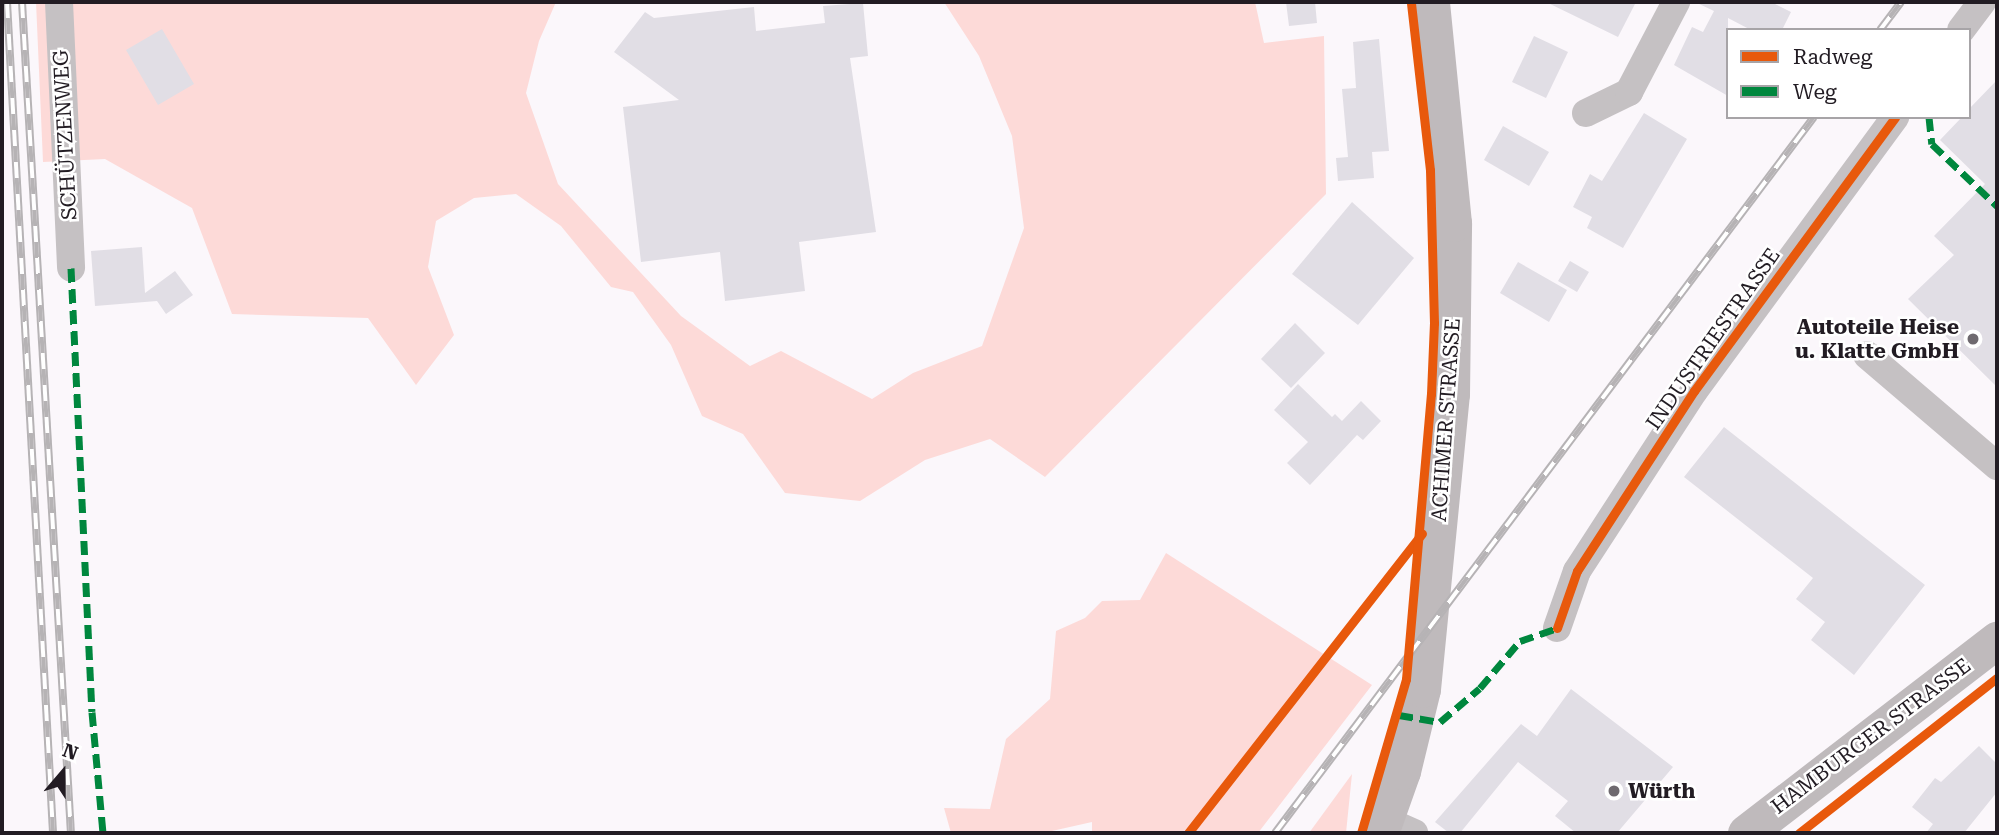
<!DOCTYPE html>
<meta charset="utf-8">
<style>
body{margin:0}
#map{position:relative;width:1999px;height:835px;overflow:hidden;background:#fbf7fb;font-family:"Roboto Serif",serif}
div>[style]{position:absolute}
.green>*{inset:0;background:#fddad8}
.building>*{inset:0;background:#e1dee5}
.minor>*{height:28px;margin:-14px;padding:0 14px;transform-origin:14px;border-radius:14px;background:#c5c1c3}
.major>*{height:37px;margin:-18.5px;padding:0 18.5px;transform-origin:18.5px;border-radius:18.5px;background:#bfbabc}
.rail>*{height:8px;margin-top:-4px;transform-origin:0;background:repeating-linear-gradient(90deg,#fff 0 16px,#b6b3b5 0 32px);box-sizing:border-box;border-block:2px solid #b6b3b5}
.quiet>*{height:7px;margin-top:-3.5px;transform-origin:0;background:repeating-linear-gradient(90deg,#00873e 0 14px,transparent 0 21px)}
.cycleway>*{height:9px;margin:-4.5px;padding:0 4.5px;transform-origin:4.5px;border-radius:4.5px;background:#e8590c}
.dots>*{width:19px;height:19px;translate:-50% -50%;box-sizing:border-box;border:4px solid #fff;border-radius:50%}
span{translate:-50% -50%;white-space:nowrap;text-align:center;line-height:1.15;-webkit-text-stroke:5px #fff;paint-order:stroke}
.street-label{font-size:21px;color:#221c23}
.poi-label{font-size:21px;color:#221c23;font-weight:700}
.right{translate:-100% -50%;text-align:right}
.left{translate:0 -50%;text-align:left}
.frame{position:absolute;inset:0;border:4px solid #221c23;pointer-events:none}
.legend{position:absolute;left:1726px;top:28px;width:245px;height:91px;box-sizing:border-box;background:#fff;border:2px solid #a7a4a7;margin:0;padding:9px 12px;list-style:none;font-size:21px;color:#221c23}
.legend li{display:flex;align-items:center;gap:14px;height:35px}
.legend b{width:35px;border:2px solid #a7a4a7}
.north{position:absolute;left:28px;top:737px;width:70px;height:70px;-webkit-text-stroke:5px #fff;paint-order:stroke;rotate:20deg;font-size:19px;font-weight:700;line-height:28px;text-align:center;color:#221c23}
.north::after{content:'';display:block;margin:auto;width:24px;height:32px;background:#221c23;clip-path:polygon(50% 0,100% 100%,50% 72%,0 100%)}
</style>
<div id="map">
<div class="green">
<i style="clip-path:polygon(36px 2px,556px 2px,539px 41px,526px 93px,558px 184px,681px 316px,750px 366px,781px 351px,872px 399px,913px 373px,982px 346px,1024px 228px,1012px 136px,979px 56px,944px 2px,1255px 2px,1264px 43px,1324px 36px,1326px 194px,1045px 477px,990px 439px,925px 460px,860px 501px,785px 493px,743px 434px,702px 416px,671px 345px,633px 292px,611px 287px,561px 226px,516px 194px,474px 198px,436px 221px,428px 267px,454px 335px,416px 385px,368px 318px,232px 314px,192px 208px,105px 159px,43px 162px)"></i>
<i style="clip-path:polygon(1166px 553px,1372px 685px,1258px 833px,1092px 833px,1092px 822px,1043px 833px,951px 833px,944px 808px,990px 809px,1006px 739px,1050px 699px,1056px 631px,1085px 618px,1102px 601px,1140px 600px)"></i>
<i style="clip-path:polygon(1352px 774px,1346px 833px,1309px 833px)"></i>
</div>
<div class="building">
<i style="clip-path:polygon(1286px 2px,1315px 2px,1317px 23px,1289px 26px)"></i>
<i style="clip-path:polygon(1546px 2px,1636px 2px,1618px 37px)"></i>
<i style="clip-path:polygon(1695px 2px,1771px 2px,1791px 12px,1782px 30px,1751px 30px,1728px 18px,1728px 96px,1674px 65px,1692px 27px,1703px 32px,1714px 11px)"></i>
<i style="clip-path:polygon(863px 3px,868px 56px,850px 58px,876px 232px,799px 242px,805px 291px,725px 301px,720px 252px,641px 262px,623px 107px,679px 100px,614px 52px,645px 12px,654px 18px,754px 7px,756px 31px,825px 23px,823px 6px)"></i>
<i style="clip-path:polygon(162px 29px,194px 84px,158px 105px,126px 50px)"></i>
<i style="clip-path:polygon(1534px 36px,1568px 52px,1546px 98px,1512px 82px)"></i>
<i style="clip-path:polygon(1379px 39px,1389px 151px,1372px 152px,1374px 178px,1338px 181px,1336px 158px,1348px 157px,1342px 89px,1356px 88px,1353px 42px)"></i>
<i style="clip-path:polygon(1997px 80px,1997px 387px,1908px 299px,1954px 255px,1934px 236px,1985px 184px,1940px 140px,1962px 117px,1969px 117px,1969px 109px)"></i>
<i style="clip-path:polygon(1644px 113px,1687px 139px,1623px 248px,1587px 228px,1592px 217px,1573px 207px,1590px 174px,1602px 181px)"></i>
<i style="clip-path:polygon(1503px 126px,1549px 152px,1529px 186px,1484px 160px)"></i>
<i style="clip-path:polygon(1352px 202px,1414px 258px,1358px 325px,1292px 274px)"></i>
<i style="clip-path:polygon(142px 247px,145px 293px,175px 271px,193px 295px,166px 314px,157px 301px,95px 306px,91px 251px)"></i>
<i style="clip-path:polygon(1570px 261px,1589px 272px,1577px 292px,1558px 281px)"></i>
<i style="clip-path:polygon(1518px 262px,1567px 290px,1549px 322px,1500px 293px)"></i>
<i style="clip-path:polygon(1295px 323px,1325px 353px,1291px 388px,1261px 359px)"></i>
<i style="clip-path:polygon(1298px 384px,1332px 417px,1335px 414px,1342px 421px,1361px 401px,1381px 421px,1363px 440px,1357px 435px,1310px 485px,1287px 463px,1308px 442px,1274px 410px)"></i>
<i style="clip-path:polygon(1724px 427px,1925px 585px,1854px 675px,1811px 640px,1825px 622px,1796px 599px,1813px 578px,1684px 477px)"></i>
<i style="clip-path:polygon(1571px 689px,1673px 767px,1617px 833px,1576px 833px,1555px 816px,1568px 801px,1518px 762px,1460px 833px,1449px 833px,1435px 822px,1521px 724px,1537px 736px)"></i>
<i style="clip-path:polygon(1979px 746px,1997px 764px,1997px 792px,1964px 833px,1926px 833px,1933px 824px,1912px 807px,1935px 778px,1941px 782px)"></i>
</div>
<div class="minor">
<i style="left:59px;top:2px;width:266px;rotate:87.4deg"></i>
<i style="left:1961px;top:30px;width:35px;rotate:-53deg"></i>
<i style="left:1586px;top:113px;width:48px;rotate:-26deg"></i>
<i style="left:1629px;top:92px;width:102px;rotate:-62.4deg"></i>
<i style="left:1867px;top:355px;width:171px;rotate:40.5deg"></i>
<i style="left:1557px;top:628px;width:60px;rotate:-70.7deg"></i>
<i style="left:1577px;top:571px;width:215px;rotate:-57deg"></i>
<i style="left:1694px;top:391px;width:340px;rotate:-53.7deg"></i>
<i style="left:1385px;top:820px;width:32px;rotate:24deg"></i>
</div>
<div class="major">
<i style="left:1380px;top:833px;width:66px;rotate:-70.5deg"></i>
<i style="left:1402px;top:771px;width:84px;rotate:-76.3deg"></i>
<i style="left:1422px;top:689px;width:296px;rotate:-84.4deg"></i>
<i style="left:1451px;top:394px;width:171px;rotate:-89.3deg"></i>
<i style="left:1453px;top:223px;width:222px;rotate:-95.7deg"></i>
<i style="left:1746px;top:833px;width:317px;rotate:-37.6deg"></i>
</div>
<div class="rail">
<i style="left:7px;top:2px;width:832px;rotate:86.83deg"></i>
<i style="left:22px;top:2px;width:832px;rotate:86.63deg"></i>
<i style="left:1880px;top:30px;width:35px;rotate:-53deg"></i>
<i style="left:1275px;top:833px;width:896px;rotate:-53.03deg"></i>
</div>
<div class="quiet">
<i style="left:1929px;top:117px;width:27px;rotate:84deg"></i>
<i style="left:1932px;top:144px;width:90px;rotate:43.6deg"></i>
<i style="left:71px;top:268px;width:444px;rotate:87.3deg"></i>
<i style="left:92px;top:712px;width:121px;rotate:84.8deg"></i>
<i style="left:1399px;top:715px;width:42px;rotate:9.7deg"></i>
<i style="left:1440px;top:722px;width:52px;rotate:-40.4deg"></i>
<i style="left:1480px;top:688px;width:62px;rotate:-49.6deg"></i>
<i style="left:1520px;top:641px;width:39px;rotate:-19deg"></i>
</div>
<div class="cycleway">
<i style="left:1557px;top:628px;width:60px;rotate:-70.7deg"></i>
<i style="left:1577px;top:571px;width:215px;rotate:-57deg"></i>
<i style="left:1694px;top:391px;width:340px;rotate:-53.7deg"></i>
<i style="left:1188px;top:833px;width:380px;rotate:-52deg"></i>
<i style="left:1361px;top:833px;width:160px;rotate:-73.7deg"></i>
<i style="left:1406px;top:679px;width:286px;rotate:-85deg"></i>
<i style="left:1431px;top:394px;width:71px;rotate:-87.6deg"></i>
<i style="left:1434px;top:323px;width:153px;rotate:-91.5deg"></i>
<i style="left:1430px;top:170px;width:169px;rotate:-96.5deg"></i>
<i style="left:1799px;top:833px;width:251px;rotate:-38.1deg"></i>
</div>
<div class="dots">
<i style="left:1973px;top:339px;background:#6e696f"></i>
<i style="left:1614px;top:791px;background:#6e696f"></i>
</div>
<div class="street-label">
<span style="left:65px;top:135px;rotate:-93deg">SCHÜTZENWEG</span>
<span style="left:1713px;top:339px;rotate:-55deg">INDUSTRIESTRASSE</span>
<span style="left:1446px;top:420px;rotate:-86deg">ACHIMER STRASSE</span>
<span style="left:1871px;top:736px;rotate:-37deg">HAMBURGER STRASSE</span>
</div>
<div class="poi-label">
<span class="right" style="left:1959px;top:339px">Autoteile Heise<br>u. Klatte GmbH</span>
<span class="left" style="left:1628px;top:791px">Würth</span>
</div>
<div class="frame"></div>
<ul class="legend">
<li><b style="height:9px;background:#e8590c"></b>Radweg</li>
<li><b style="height:9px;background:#00873e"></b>Weg</li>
</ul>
<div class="north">N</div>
</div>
